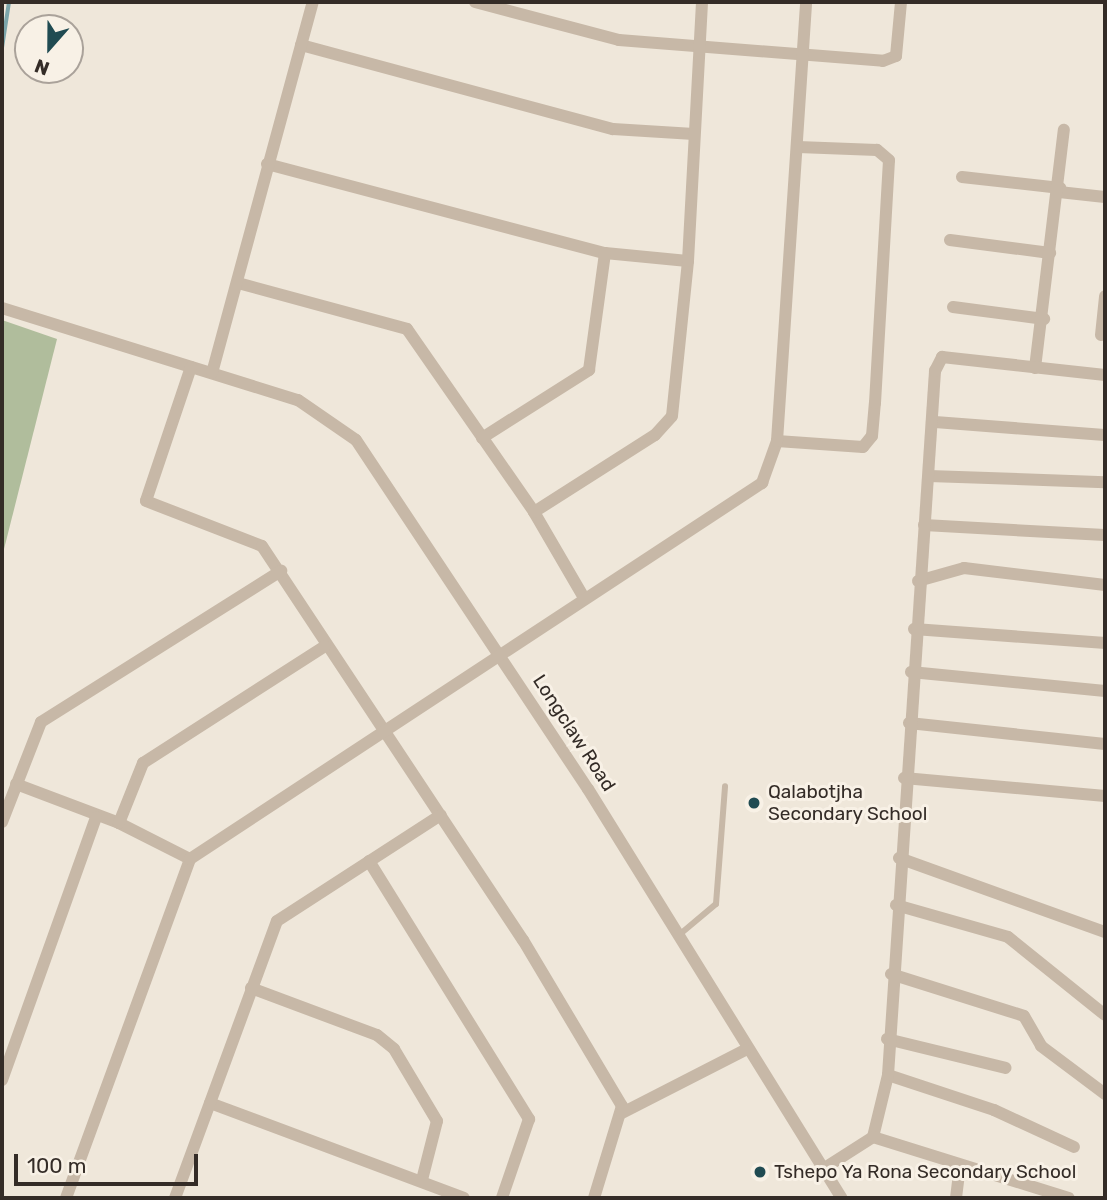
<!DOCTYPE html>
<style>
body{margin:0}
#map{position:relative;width:1107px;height:1200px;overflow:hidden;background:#efe7da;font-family:Rubik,sans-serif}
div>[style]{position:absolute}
.green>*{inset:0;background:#b0bd9c}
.stream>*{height:3.5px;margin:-1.75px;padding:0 1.75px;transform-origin:1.75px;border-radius:1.75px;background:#7ca5aa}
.lane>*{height:6px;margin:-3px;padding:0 3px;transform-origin:3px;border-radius:3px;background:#c7b8a7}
.street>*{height:12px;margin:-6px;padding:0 6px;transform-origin:6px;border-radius:6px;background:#c7b8a7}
.dots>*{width:19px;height:19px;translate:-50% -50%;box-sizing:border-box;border:4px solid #f8f1e6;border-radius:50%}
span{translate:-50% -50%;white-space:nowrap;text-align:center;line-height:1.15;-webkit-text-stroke:6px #f8f1e6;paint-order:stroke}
.street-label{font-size:19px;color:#342c27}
.poi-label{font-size:19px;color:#342c27}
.left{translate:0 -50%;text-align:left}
.frame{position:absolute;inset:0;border:4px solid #342c27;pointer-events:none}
.north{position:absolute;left:14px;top:14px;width:70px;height:70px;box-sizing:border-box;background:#f8f1e6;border:2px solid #aaa29a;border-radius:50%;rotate:201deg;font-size:19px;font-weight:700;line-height:28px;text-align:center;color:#342c27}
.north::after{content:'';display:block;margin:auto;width:24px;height:32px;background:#204b52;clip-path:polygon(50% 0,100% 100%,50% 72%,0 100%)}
.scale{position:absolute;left:14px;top:1154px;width:184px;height:32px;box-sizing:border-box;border:4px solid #342c27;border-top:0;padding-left:9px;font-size:21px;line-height:24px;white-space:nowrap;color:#342c27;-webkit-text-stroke:5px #f8f1e6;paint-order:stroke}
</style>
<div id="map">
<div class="green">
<i style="clip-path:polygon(2px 320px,57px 339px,2px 557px)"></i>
</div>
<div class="stream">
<i style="left:2px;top:48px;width:47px;rotate:-81.3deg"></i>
</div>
<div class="lane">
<i style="left:679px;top:935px;width:48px;rotate:-40deg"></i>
<i style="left:716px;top:904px;width:118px;rotate:-85.6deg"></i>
</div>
<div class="street">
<i style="left:475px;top:2px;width:149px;rotate:14.8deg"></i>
<i style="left:619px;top:40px;width:265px;rotate:4.5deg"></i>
<i style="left:883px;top:61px;width:14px;rotate:-21deg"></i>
<i style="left:896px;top:56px;width:54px;rotate:-84.7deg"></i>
<i style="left:301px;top:45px;width:323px;rotate:15.1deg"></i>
<i style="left:613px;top:129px;width:81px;rotate:3.5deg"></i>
<i style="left:267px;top:164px;width:350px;rotate:14.8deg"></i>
<i style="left:605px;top:253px;width:83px;rotate:5.5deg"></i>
<i style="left:962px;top:177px;width:99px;rotate:6.4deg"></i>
<i style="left:1059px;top:192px;width:46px;rotate:6.2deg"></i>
<i style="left:950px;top:240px;width:101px;rotate:7.4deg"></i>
<i style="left:238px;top:283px;width:175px;rotate:15.2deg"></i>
<i style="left:407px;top:329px;width:223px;rotate:55.2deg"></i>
<i style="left:534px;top:512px;width:99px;rotate:59.8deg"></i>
<i style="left:953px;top:307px;width:92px;rotate:7.5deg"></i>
<i style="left:2px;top:308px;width:310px;rotate:17.3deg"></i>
<i style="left:298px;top:400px;width:70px;rotate:34.6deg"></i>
<i style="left:356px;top:440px;width:419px;rotate:56.4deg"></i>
<i style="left:588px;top:789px;width:481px;rotate:58.2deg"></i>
<i style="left:1101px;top:335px;width:39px;rotate:-84deg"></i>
<i style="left:191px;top:367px;width:141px;rotate:108.6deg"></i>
<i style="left:146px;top:501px;width:124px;rotate:21.2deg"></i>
<i style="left:262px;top:546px;width:473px;rotate:56.5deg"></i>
<i style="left:523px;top:940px;width:193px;rotate:59.2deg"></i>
<i style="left:622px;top:1106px;width:96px;rotate:106.9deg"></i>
<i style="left:1035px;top:368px;width:240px;rotate:-83.1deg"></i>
<i style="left:212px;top:373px;width:385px;rotate:-74.8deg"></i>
<i style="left:935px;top:422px;width:170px;rotate:4.4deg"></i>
<i style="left:482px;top:438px;width:127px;rotate:-32.4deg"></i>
<i style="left:589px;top:370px;width:118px;rotate:-82.2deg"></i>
<i style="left:777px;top:441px;width:86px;rotate:4deg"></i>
<i style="left:863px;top:447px;width:14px;rotate:-51deg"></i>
<i style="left:872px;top:436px;width:33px;rotate:-85deg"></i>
<i style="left:875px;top:403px;width:243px;rotate:-86.7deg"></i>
<i style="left:889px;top:160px;width:16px;rotate:-140deg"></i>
<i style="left:877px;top:150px;width:79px;rotate:-177.8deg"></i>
<i style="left:929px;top:476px;width:176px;rotate:2deg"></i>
<i style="left:534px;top:512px;width:143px;rotate:-32.5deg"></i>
<i style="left:655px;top:435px;width:25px;rotate:-48deg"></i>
<i style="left:672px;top:416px;width:156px;rotate:-84.1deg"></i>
<i style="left:688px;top:261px;width:259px;rotate:-86.9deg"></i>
<i style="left:924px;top:525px;width:181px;rotate:3.2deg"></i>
<i style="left:918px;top:581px;width:48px;rotate:-15.8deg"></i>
<i style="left:964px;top:568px;width:142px;rotate:6.9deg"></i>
<i style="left:914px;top:629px;width:192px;rotate:4.2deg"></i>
<i style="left:911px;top:672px;width:195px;rotate:5.6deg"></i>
<i style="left:909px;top:723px;width:197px;rotate:6.1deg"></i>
<i style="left:904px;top:778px;width:202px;rotate:5.1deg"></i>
<i style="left:16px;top:784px;width:110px;rotate:20.7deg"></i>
<i style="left:2px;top:822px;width:107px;rotate:-68.7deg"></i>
<i style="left:41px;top:722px;width:284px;rotate:-32.2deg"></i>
<i style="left:899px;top:858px;width:219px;rotate:19.8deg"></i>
<i style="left:190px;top:859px;width:80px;rotate:-153.1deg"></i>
<i style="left:119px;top:823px;width:65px;rotate:-68.2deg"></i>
<i style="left:143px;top:763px;width:216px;rotate:-32.7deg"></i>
<i style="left:369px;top:861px;width:304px;rotate:58.2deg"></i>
<i style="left:529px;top:1119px;width:83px;rotate:108.9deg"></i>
<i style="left:896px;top:905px;width:116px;rotate:15.9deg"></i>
<i style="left:1008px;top:937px;width:124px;rotate:38.8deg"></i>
<i style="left:891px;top:974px;width:139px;rotate:17.5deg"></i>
<i style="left:1024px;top:1016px;width:34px;rotate:60deg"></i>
<i style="left:1041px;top:1046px;width:80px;rotate:36.9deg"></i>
<i style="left:251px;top:988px;width:134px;rotate:20.5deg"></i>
<i style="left:377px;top:1035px;width:22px;rotate:39deg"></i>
<i style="left:394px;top:1049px;width:84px;rotate:59.2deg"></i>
<i style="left:437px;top:1121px;width:61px;rotate:104.3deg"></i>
<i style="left:887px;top:1039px;width:122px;rotate:13.7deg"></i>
<i style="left:888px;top:1075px;width:112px;rotate:18.3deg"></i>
<i style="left:994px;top:1110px;width:88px;rotate:24.8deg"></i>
<i style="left:2px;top:1080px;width:279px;rotate:-70.3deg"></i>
<i style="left:210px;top:1103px;width:271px;rotate:20.5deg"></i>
<i style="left:622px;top:1113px;width:138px;rotate:-27.1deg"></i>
<i style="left:873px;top:1137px;width:64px;rotate:-76.4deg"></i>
<i style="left:888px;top:1075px;width:706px;rotate:-86.18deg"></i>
<i style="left:935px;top:371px;width:16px;rotate:-63deg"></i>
<i style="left:942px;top:357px;width:164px;rotate:6.3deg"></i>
<i style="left:823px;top:1169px;width:59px;rotate:-32.6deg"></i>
<i style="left:873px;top:1137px;width:205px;rotate:17.3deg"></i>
<i style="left:66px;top:1198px;width:361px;rotate:-69.9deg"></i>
<i style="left:190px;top:859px;width:685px;rotate:-33.32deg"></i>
<i style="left:762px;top:483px;width:45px;rotate:-70.3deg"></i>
<i style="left:777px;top:441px;width:440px;rotate:-86.2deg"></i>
<i style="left:175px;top:1198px;width:295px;rotate:-69.8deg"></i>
<i style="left:277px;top:921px;width:195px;rotate:-32.9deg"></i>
<i style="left:956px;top:1198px;width:32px;rotate:-83deg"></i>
</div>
<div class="dots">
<i style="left:754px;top:803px;background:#204b52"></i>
<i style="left:760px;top:1172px;background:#204b52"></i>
</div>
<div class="street-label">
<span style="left:574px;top:733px;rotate:57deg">Longclaw Road</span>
</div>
<div class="poi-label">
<span class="left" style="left:768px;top:803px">Qalabotjha<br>Secondary School</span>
<span class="left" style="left:774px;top:1172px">Tshepo Ya Rona Secondary School</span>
</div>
<div class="frame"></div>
<div class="north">N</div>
<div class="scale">100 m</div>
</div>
